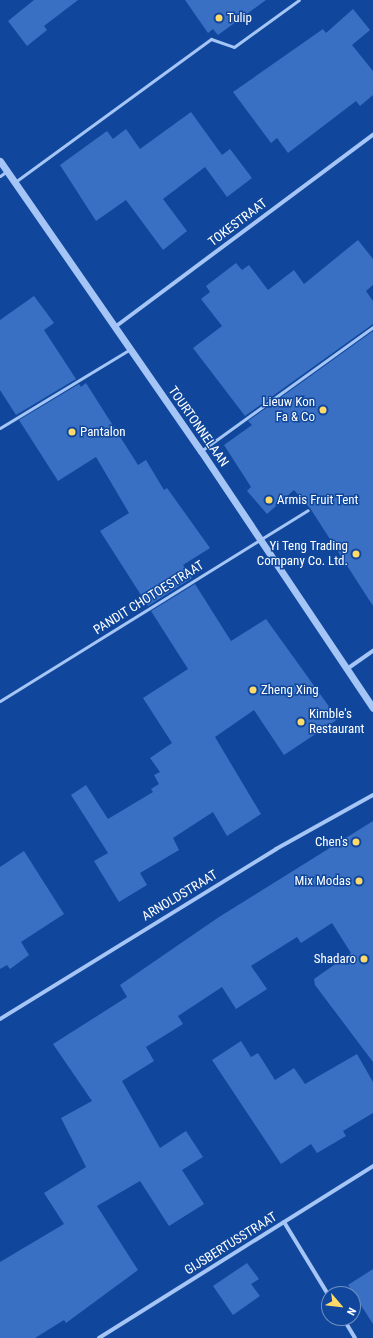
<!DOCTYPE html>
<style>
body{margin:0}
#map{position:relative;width:373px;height:1338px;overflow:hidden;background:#10479c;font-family:"Roboto Condensed",sans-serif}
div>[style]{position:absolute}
.building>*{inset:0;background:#3970c3}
.service>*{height:3px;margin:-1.5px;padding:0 1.5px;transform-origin:1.5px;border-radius:1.5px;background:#a4c5f5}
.minor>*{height:4px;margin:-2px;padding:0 2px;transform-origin:2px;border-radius:2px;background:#a4c5f5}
.tertiary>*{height:7px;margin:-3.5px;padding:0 3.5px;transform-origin:3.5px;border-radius:3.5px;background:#a4c5f5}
.dots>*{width:11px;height:11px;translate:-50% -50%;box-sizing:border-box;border:2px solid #10479c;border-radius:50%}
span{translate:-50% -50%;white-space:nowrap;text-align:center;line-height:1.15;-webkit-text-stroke:3px #10479c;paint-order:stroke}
.poi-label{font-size:13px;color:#fff}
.left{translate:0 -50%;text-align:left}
.right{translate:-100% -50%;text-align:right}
.street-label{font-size:13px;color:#fff}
.north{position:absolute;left:321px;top:1286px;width:40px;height:40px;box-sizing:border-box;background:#10479c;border:1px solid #7091c4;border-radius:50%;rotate:118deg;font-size:11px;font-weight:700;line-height:16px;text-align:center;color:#fff}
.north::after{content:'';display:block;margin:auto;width:14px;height:18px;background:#ffda68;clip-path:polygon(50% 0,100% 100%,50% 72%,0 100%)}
</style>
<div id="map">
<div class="building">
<i style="clip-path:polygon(34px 0,78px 0,44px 26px,47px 30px,27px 46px,8px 21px)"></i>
<i style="clip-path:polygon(185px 0,266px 0,218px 35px,213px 29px,208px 33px)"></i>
<i style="clip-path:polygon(353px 9px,370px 30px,352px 45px,373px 71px,373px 95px,360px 106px,356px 101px,288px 153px,277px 138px,271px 143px,233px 92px,323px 29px,326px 33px)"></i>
<i style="clip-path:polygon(191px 112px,222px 155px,230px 149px,252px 178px,227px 197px,205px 167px,163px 199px,187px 231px,163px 250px,126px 200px,96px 221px,60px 165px,107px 131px,113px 139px,126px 129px,140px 149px)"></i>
<i style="clip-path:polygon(358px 240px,373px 259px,373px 285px,366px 291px,373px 301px,373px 324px,245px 416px,193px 348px,222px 326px,201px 299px,210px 292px,206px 286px,236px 263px,242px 270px,249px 265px,268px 290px,294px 270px,304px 284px)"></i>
<i style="clip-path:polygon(34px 296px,54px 323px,44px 330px,76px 379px,16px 415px,0 390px,0 320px)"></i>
<i style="clip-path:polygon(373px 331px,373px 606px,310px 508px,294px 490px,267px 514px,247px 491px,251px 487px,224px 445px,252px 425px,248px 421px)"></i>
<i style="clip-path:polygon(86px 383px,138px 465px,146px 460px,164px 490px,167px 488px,210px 548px,183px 565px,192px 578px,148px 606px,100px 531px,129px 513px,96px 457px,58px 481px,19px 420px,79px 384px,81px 387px)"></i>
<i style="clip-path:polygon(195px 584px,231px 641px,266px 619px,338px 719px,284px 755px,254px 710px,215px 737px,261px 814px,227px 836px,213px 812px,173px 838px,179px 850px,140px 873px,147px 885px,119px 902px,94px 861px,108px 853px,71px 795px,86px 785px,108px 819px,153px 792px,151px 789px,159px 784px,154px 775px,160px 772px,150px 758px,172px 743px,143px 698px,188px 669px,151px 611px)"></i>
<i style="clip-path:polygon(373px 821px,373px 1062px,315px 985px,314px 979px,351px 953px,332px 923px,301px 943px,297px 937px,251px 966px,267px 989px,236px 1009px,222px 987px,178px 1016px,183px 1024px,146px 1047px,154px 1061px,122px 1081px,160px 1148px,186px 1131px,203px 1157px,182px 1170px,204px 1204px,169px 1226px,140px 1181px,97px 1206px,138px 1270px,66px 1323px,64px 1320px,35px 1338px,0 1338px,0 1262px,64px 1224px,44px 1193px,86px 1167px,61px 1118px,92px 1101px,53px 1044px,127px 997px,120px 985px,219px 917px)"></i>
<i style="clip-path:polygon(24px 851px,64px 914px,21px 942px,29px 955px,10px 969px,7px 965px,0 969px,0 867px)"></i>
<i style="clip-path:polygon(241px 1041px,251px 1057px,258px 1053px,275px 1080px,294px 1068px,305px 1084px,357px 1054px,373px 1082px,373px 1113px,343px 1131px,346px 1136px,317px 1153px,311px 1144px,281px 1164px,212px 1060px)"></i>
<i style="clip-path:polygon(247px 1263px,259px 1279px,251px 1284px,260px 1296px,233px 1315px,213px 1286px)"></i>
<i style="clip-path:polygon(373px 1269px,373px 1324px,348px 1285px)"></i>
</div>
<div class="service">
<i style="left:0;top:176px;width:9px;rotate:-36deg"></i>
<i style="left:15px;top:182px;width:243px;rotate:-36.1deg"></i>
<i style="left:211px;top:39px;width:24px;rotate:19deg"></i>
<i style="left:234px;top:47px;width:80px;rotate:-35.9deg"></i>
<i style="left:0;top:428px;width:151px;rotate:-31.2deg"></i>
<i style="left:201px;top:451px;width:212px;rotate:-35.8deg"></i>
<i style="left:0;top:701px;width:362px;rotate:-31.8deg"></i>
</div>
<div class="minor">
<i style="left:115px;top:327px;width:322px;rotate:-36.7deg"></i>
<i style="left:347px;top:669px;width:32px;rotate:-35deg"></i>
<i style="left:0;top:1019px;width:324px;rotate:-31.6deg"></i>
<i style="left:276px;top:849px;width:111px;rotate:-29.1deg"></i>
<i style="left:284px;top:1222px;width:87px;rotate:58.7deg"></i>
<i style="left:343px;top:1318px;width:23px;rotate:59deg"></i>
<i style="left:99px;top:1338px;width:324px;rotate:-32.1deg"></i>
</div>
<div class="tertiary">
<i style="left:0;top:161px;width:353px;rotate:55.3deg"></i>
<i style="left:201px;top:451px;width:309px;rotate:56.2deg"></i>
</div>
<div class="dots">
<i style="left:219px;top:18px;background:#ffda68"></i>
<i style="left:323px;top:410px;background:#ffda68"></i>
<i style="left:72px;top:432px;background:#ffda68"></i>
<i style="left:269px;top:500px;background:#ffda68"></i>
<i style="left:356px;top:554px;background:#ffda68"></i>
<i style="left:253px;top:690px;background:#ffda68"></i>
<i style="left:301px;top:722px;background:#ffda68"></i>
<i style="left:356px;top:842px;background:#ffda68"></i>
<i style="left:359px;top:881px;background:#ffda68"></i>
<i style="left:364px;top:959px;background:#ffda68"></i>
</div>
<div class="poi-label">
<span class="left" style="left:227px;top:18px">Tulip</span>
<span class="right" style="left:315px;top:410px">Lieuw Kon<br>Fa &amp; Co</span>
<span class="left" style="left:80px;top:432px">Pantalon</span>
<span class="left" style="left:277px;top:500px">Armis Fruit Tent</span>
<span class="right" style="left:348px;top:554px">Yi Teng Trading<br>Company Co. Ltd.</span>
<span class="left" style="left:261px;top:690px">Zheng Xing</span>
<span class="left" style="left:309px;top:722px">Kimble's<br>Restaurant</span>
<span class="right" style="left:348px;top:842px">Chen's</span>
<span class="right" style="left:351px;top:881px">Mix Modas</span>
<span class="right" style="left:356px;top:959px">Shadaro</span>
</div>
<div class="street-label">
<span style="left:238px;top:223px;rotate:-37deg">TOKESTRAAT</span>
<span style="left:198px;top:427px;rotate:55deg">TOURTONNELAAN</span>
<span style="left:149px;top:598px;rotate:-32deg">PANDIT CHOTOESTRAAT</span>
<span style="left:180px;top:896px;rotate:-31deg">ARNOLDSTRAAT</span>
<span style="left:231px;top:1244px;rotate:-32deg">GIJSBERTUSSTRAAT</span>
</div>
<div class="north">N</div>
</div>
